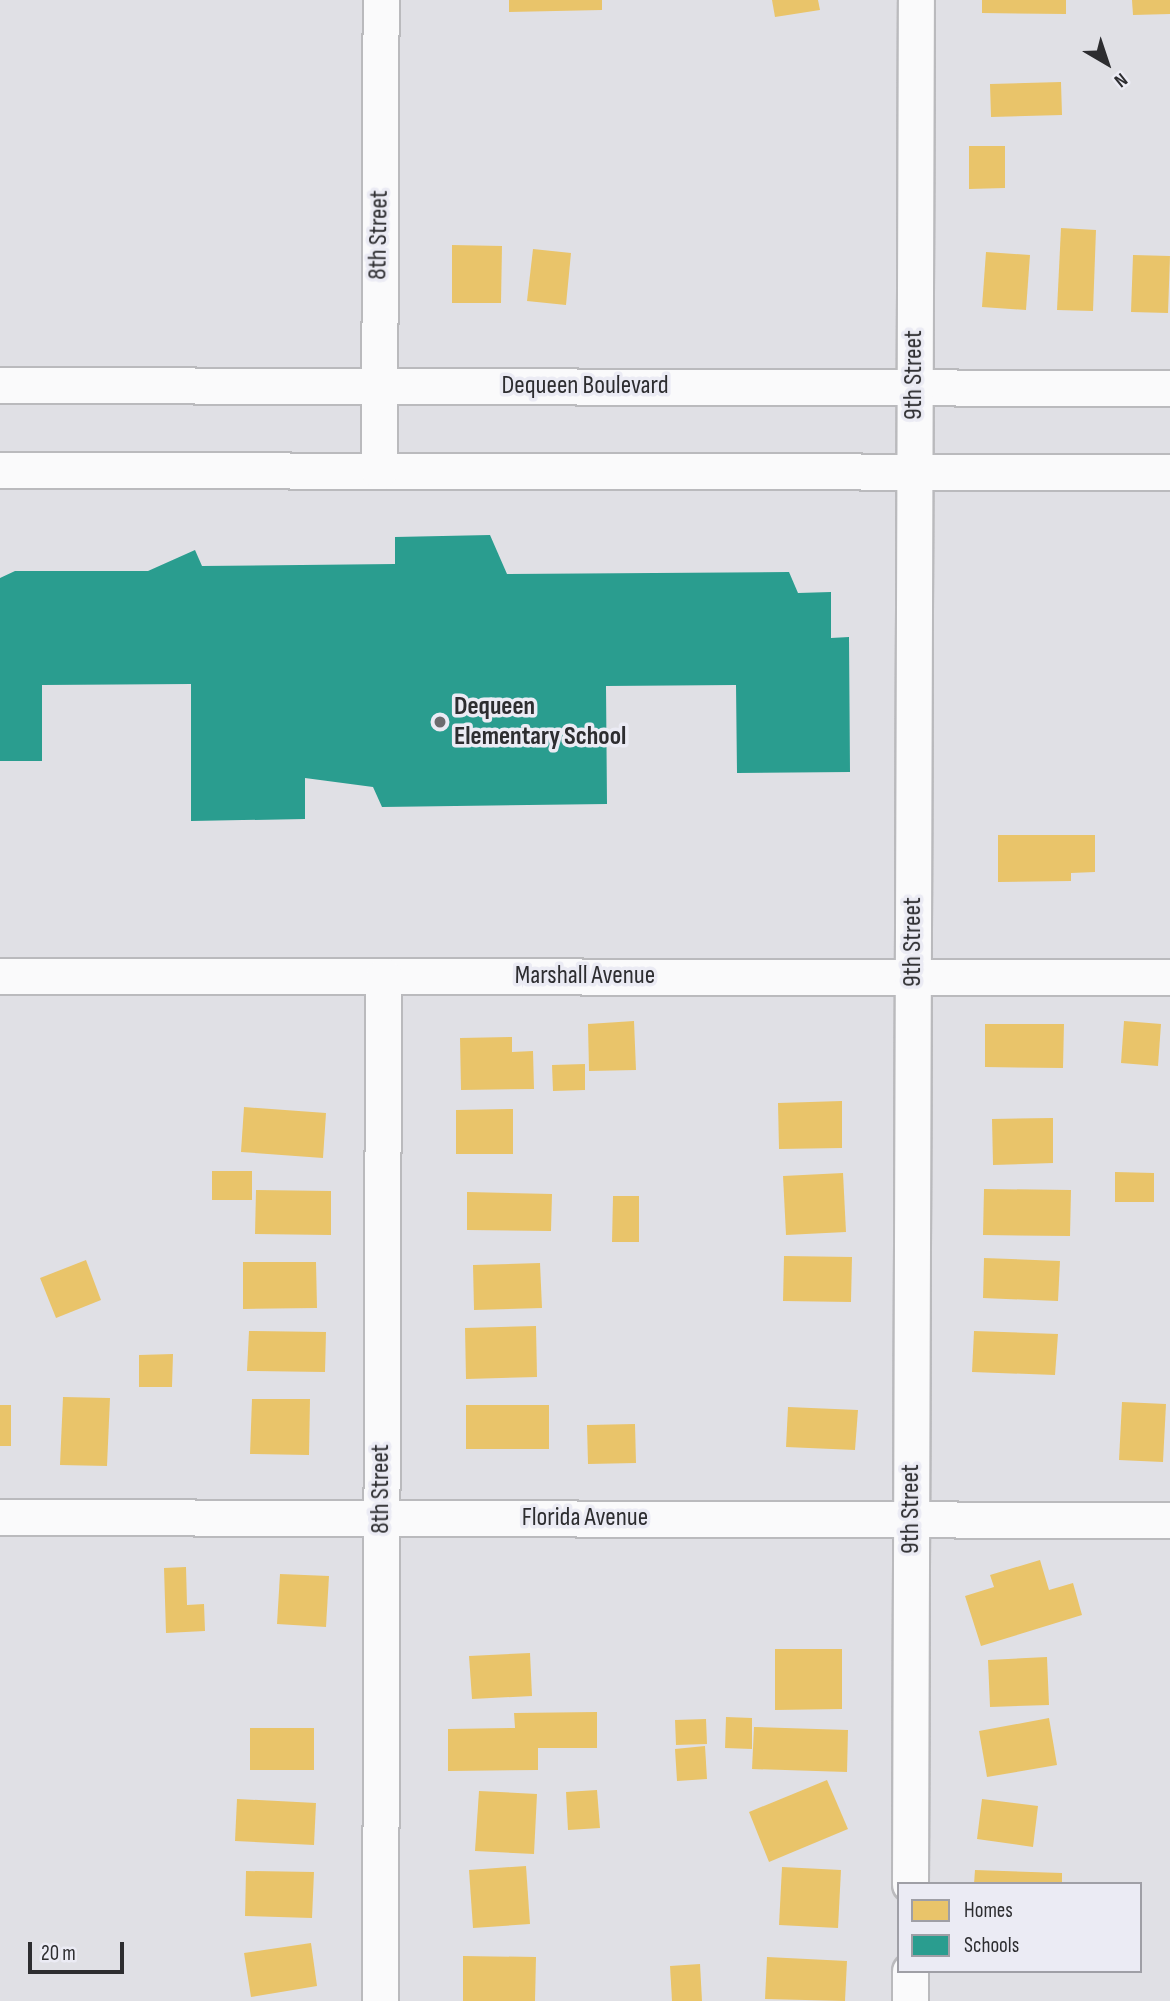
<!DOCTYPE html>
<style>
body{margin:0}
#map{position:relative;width:1170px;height:2001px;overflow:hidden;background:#e0e0e5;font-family:"Sofia Sans Condensed",sans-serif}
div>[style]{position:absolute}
.homes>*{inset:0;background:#e9c46a}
.schools>*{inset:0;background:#2a9d8f}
.roads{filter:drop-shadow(2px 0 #bababd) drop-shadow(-2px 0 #bababd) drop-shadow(0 2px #bababd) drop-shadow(0 -2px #bababd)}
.minor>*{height:35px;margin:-17.5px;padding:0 17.5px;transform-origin:17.5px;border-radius:17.5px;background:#fafafb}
.dots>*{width:19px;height:19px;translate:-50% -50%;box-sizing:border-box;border:4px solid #ebebf4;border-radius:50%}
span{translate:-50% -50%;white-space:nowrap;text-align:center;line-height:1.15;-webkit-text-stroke:7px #ebebf4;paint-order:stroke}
.street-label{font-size:26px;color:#2d2d30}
.poi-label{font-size:26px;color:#2d2d30;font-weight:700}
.left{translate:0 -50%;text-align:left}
.legend{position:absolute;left:897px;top:1882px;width:245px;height:91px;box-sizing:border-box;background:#ebebf4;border:2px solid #9f9fa6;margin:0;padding:9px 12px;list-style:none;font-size:21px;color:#2d2d30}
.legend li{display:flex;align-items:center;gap:14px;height:35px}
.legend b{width:35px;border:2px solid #9f9fa6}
.north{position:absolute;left:1072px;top:28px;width:70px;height:70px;-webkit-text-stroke:5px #ebebf4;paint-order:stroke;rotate:141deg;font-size:19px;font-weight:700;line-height:28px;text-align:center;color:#2d2d30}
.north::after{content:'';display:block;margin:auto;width:24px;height:32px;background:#2d2d30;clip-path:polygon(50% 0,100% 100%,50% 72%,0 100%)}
.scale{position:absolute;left:28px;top:1942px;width:96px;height:32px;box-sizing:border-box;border:4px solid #2d2d30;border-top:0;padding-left:9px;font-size:21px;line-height:24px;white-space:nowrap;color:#2d2d30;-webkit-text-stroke:5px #ebebf4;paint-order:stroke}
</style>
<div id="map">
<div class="homes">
<i style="clip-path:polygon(509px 0,602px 0,602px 10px,509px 12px)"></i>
<i style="clip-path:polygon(772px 0,818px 0,820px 10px,775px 17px)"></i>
<i style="clip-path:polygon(982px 0,1066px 0,1066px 14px,982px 13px)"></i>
<i style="clip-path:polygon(1132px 0,1170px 0,1170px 14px,1133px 15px)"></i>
<i style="clip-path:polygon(1061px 82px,1062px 115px,991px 117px,990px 84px)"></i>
<i style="clip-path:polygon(969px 146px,1005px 146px,1005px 188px,969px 189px)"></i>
<i style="clip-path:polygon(1061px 228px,1096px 230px,1093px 311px,1057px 310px)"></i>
<i style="clip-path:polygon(452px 245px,502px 246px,501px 303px,452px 303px)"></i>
<i style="clip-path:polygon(533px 249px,571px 253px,566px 305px,527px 301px)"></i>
<i style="clip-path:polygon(986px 252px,1030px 255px,1026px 310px,982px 307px)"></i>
<i style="clip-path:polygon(1133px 255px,1170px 256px,1168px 313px,1131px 312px)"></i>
<i style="clip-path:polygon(998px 835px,1095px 835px,1095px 872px,1071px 873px,1071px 881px,998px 882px)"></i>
<i style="clip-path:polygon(634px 1021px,636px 1070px,589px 1071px,588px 1024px)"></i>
<i style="clip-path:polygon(1124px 1021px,1161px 1024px,1158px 1066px,1121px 1063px)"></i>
<i style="clip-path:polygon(985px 1024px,1064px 1024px,1063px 1068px,985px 1067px)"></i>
<i style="clip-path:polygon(512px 1037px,512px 1052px,533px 1051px,534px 1089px,461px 1090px,460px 1038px)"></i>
<i style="clip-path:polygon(585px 1064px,585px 1090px,553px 1091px,552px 1065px)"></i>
<i style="clip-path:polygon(842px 1101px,842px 1148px,779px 1149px,778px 1103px)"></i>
<i style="clip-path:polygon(244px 1107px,326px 1113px,323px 1158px,241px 1152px)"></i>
<i style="clip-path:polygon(513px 1109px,513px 1154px,456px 1154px,456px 1110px)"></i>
<i style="clip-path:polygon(1053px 1118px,1053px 1163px,993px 1165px,992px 1119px)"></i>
<i style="clip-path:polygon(212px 1171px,252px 1171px,252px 1200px,212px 1200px)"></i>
<i style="clip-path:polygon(1115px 1172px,1154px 1173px,1154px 1202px,1115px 1202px)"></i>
<i style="clip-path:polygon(843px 1173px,846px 1232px,786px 1235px,783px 1176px)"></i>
<i style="clip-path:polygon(984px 1189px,1071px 1190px,1070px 1236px,983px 1235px)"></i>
<i style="clip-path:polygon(256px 1190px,331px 1191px,331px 1235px,255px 1234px)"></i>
<i style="clip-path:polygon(467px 1192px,552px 1194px,551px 1231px,467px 1230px)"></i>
<i style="clip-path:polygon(613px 1196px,639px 1196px,639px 1242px,612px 1242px)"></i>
<i style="clip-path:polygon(784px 1256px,852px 1257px,851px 1302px,783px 1301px)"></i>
<i style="clip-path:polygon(984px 1258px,1060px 1261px,1058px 1301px,983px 1298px)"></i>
<i style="clip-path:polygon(86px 1260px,101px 1300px,56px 1318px,40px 1278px)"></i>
<i style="clip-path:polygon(243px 1262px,316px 1262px,317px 1308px,243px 1309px)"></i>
<i style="clip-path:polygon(540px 1263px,542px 1308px,474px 1310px,473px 1265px)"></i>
<i style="clip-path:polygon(536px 1326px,537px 1377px,466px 1379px,465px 1328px)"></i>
<i style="clip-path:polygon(249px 1331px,326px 1332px,325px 1372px,247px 1371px)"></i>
<i style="clip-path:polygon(974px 1331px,1058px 1334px,1055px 1375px,972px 1372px)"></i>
<i style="clip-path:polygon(173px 1354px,172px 1387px,139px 1387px,139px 1355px)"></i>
<i style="clip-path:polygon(63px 1397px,110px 1398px,107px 1466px,60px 1465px)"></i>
<i style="clip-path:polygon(252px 1399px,310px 1399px,309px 1455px,250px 1454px)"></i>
<i style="clip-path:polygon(1122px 1402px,1166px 1404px,1163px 1462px,1119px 1460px)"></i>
<i style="clip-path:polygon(0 1405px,11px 1405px,11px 1446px,0 1446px)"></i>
<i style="clip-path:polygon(466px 1405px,549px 1405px,549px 1449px,466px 1449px)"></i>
<i style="clip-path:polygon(788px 1407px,858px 1410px,855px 1450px,786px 1447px)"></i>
<i style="clip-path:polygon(635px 1424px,636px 1463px,588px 1464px,587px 1425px)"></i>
<i style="clip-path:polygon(1040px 1560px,1049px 1590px,1073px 1583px,1082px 1615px,981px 1646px,965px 1596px,994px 1587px,990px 1575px)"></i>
<i style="clip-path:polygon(186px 1567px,187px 1605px,204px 1604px,205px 1631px,166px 1633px,164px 1568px)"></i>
<i style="clip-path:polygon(280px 1574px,329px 1576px,326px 1627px,277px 1624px)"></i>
<i style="clip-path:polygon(775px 1649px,842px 1649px,842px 1709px,775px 1710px)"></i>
<i style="clip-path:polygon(530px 1653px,532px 1696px,472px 1699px,469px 1656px)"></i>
<i style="clip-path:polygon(1047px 1657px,1049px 1705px,990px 1707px,988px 1660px)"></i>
<i style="clip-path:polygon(597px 1712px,597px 1748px,538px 1748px,538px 1770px,448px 1771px,448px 1729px,515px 1728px,514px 1713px)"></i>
<i style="clip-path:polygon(726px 1717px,752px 1718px,752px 1749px,725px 1748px)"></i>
<i style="clip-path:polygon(1049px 1718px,1057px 1765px,987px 1777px,979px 1731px)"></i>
<i style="clip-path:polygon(706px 1719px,707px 1744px,676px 1745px,675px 1720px)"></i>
<i style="clip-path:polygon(754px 1727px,848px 1730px,847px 1772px,752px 1769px)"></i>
<i style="clip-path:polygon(250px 1728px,314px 1728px,314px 1770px,250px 1770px)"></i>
<i style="clip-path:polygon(705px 1746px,707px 1779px,677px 1781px,675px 1749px)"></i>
<i style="clip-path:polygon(827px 1780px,848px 1829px,769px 1862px,749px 1812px)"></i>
<i style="clip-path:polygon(597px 1790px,600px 1828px,568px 1830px,566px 1792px)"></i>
<i style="clip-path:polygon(479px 1791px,537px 1794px,534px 1854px,475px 1851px)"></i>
<i style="clip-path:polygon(237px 1799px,316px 1803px,314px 1845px,235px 1841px)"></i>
<i style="clip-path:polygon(982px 1799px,1038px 1806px,1033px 1847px,977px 1839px)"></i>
<i style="clip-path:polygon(526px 1866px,530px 1924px,473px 1928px,469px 1870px)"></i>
<i style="clip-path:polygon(782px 1867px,841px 1870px,838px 1928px,779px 1925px)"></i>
<i style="clip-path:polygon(975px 1870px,1062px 1873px,1062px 1884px,974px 1884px)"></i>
<i style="clip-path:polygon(246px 1871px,314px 1872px,312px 1918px,245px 1916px)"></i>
<i style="clip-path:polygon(311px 1943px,317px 1986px,251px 1997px,244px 1953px)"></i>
<i style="clip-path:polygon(463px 1956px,536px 1957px,535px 2001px,463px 2001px)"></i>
<i style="clip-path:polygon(767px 1957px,847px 1961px,845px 2001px,765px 1999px)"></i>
<i style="clip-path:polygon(700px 1964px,702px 2001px,672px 2001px,670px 1966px)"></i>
</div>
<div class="schools">
<i style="clip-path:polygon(490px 535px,507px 574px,789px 572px,798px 593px,831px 592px,831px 638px,849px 637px,850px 772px,737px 773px,736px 685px,606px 686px,607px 804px,382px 807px,373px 787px,305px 778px,305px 819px,191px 821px,191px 684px,42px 685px,42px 761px,0 761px,0 578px,15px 571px,148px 571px,195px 550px,202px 566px,395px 564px,395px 537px)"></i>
</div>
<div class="roads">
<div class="minor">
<i style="left:0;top:385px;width:1170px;rotate:0.15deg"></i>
<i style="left:0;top:470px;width:1170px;rotate:0.1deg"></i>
<i style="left:379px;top:471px;width:471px;rotate:-89.8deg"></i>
<i style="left:0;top:976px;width:1170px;rotate:0.05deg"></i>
<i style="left:0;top:1517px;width:1170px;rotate:0.15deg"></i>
<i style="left:910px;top:1884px;width:1884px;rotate:-89.82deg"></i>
<i style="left:380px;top:2001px;width:1025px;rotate:-89.83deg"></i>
<i style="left:910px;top:2001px;width:30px;rotate:-90deg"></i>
</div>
</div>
<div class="dots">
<i style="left:440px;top:722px;background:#6c6c6f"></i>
</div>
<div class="street-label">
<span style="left:379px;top:235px;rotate:-89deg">8th Street</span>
<span style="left:914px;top:375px;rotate:-90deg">9th Street</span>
<span style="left:585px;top:386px">Dequeen Boulevard</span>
<span style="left:913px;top:942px;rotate:-90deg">9th Street</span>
<span style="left:585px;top:976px">Marshall Avenue</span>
<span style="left:381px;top:1489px;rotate:-90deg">8th Street</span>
<span style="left:911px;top:1509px;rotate:-90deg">9th Street</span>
<span style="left:585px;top:1518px">Florida Avenue</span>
</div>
<div class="poi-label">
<span class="left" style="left:454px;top:722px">Dequeen<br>Elementary School</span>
</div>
<ul class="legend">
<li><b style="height:19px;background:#e9c46a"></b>Homes</li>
<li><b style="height:19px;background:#2a9d8f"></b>Schools</li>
</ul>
<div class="north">N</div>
<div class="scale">20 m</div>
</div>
